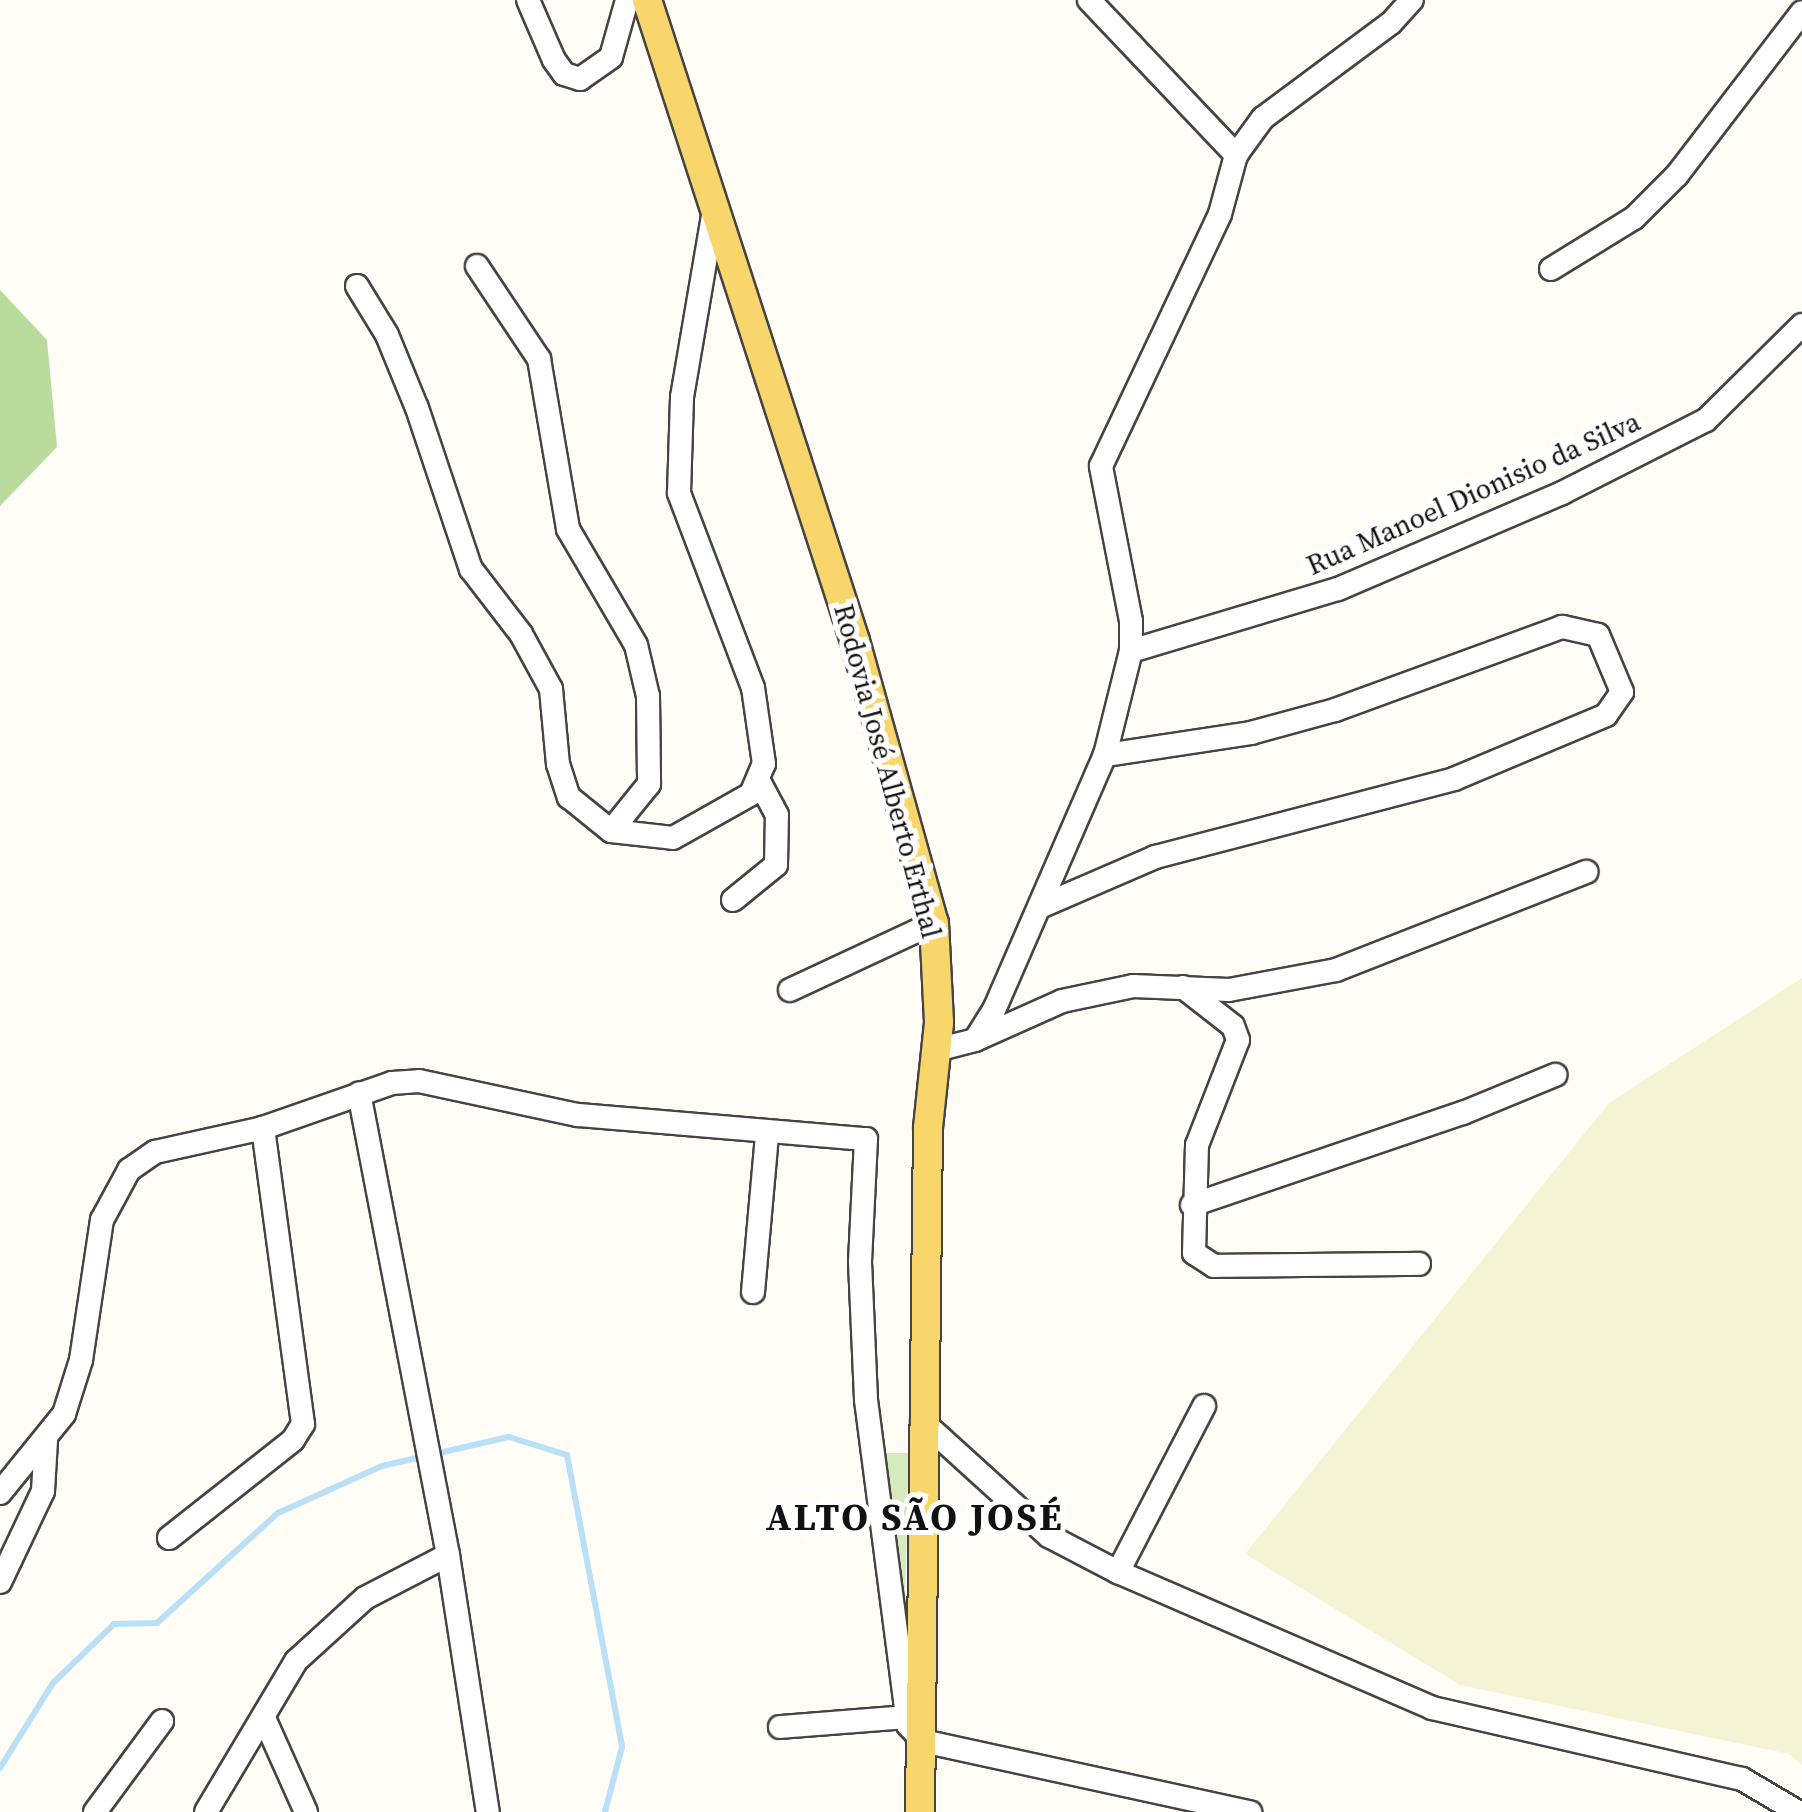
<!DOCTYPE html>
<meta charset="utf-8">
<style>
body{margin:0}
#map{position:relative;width:1802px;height:1812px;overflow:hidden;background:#fffdf5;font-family:"Source Serif 4",serif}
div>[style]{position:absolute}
.farmland>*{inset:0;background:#f6f3d4}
.green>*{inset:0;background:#d5ebbd}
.forest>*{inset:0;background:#b9dc9c}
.stream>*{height:6px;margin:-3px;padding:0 3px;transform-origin:3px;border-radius:3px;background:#b9e0f7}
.roads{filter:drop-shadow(2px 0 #444) drop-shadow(-2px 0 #444) drop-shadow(0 2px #444) drop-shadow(0 -2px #444)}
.minor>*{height:22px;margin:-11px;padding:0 11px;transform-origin:11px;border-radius:11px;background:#fff}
.major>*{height:28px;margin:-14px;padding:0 14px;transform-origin:14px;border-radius:14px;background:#f9d66b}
span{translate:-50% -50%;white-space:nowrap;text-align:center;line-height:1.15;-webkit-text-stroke:10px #fff;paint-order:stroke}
.street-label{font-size:28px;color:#111}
.district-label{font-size:38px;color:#111;font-weight:700;letter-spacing:2.5px}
</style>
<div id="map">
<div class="farmland">
<i style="clip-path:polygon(1802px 978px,1802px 1765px,1789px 1754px,1460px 1685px,1245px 1554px,1609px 1103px)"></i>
</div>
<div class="green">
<i style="clip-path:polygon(882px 1453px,909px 1453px,904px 1637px)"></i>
</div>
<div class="forest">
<i style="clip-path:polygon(0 290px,47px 340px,57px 447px,0 506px)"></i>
</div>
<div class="stream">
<i style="left:0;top:1768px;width:100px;rotate:-58.1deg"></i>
<i style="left:53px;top:1683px;width:85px;rotate:-44deg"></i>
<i style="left:114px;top:1624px;width:43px;rotate:-1.3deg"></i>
<i style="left:157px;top:1623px;width:164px;rotate:-42.3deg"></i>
<i style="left:278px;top:1513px;width:114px;rotate:-24.3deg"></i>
<i style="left:382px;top:1466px;width:130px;rotate:-12.9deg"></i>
<i style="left:509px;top:1437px;width:61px;rotate:17.2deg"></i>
<i style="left:567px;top:1455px;width:297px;rotate:79.3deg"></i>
<i style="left:622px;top:1747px;width:67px;rotate:104.7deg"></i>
</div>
<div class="roads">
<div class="minor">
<i style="left:528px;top:0;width:65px;rotate:66.6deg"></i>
<i style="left:554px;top:60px;width:17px;rotate:54deg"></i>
<i style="left:564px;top:74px;width:17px;rotate:17deg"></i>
<i style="left:580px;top:79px;width:38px;rotate:-35deg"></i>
<i style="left:611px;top:57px;width:59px;rotate:-74.3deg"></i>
<i style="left:1089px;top:0;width:214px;rotate:46.5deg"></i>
<i style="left:477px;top:266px;width:112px;rotate:56.3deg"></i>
<i style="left:539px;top:359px;width:172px;rotate:80.3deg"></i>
<i style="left:568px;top:529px;width:134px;rotate:59.6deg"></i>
<i style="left:636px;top:645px;width:52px;rotate:76.8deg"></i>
<i style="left:648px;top:696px;width:88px;rotate:89.3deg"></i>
<i style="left:649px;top:784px;width:60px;rotate:129deg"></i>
<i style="left:1551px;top:269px;width:97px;rotate:-31.6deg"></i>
<i style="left:1634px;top:218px;width:61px;rotate:-45deg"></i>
<i style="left:1677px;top:175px;width:205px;rotate:-52.5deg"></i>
<i style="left:357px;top:286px;width:57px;rotate:58.5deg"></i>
<i style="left:387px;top:335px;width:79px;rotate:67.7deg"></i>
<i style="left:417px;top:408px;width:170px;rotate:71.5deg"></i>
<i style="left:471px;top:569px;width:82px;rotate:52.4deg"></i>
<i style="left:521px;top:634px;width:63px;rotate:61.4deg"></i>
<i style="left:551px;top:689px;width:75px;rotate:84.7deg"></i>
<i style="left:558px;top:764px;width:35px;rotate:72deg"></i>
<i style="left:569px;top:797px;width:54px;rotate:39deg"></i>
<i style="left:611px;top:831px;width:62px;rotate:6.4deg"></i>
<i style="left:673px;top:838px;width:90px;rotate:-29.4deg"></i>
<i style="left:751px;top:794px;width:33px;rotate:-67deg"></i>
<i style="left:764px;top:764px;width:77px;rotate:-98.2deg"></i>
<i style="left:753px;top:688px;width:209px;rotate:-110.8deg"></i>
<i style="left:679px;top:493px;width:96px;rotate:-88.2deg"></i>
<i style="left:682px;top:397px;width:191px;rotate:-80.3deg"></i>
<i style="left:1131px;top:651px;width:216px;rotate:-16.7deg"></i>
<i style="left:1338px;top:589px;width:244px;rotate:-23.2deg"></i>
<i style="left:1562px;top:493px;width:161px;rotate:-26.9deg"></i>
<i style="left:1706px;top:420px;width:135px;rotate:-44.7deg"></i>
<i style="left:733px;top:900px;width:55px;rotate:-39.1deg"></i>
<i style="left:776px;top:865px;width:50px;rotate:-88.9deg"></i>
<i style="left:777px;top:815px;width:36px;rotate:-118deg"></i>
<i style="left:1042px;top:906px;width:123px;rotate:-23.4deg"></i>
<i style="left:1155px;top:857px;width:309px;rotate:-14.6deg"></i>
<i style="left:1454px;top:779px;width:165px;rotate:-22.8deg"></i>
<i style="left:1606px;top:715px;width:28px;rotate:-55deg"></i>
<i style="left:1622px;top:692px;width:62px;rotate:-112.8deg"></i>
<i style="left:1598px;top:635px;width:37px;rotate:-167deg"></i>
<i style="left:1562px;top:627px;width:242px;rotate:159.9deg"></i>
<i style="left:1335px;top:710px;width:87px;rotate:164.7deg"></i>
<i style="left:1251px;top:733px;width:148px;rotate:171.4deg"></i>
<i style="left:1183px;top:987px;width:63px;rotate:38deg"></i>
<i style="left:1233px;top:1026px;width:15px;rotate:70deg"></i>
<i style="left:1238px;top:1040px;width:113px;rotate:111.3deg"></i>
<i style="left:1197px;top:1145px;width:108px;rotate:91.6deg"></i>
<i style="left:1194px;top:1253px;width:24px;rotate:33deg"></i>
<i style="left:1214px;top:1266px;width:205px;rotate:-0.6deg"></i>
<i style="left:790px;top:990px;width:159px;rotate:-25deg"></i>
<i style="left:975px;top:1040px;width:95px;rotate:-24.1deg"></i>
<i style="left:1062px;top:1001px;width:73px;rotate:-11.9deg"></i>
<i style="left:1133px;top:986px;width:96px;rotate:2.4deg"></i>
<i style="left:1229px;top:990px;width:109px;rotate:-10.6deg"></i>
<i style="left:1336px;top:970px;width:269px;rotate:-21.4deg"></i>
<i style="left:936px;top:1050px;width:40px;rotate:-14.4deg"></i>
<i style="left:975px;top:1040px;width:36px;rotate:-58deg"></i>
<i style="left:994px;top:1010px;width:278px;rotate:-66.5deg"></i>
<i style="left:1105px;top:755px;width:107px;rotate:-76deg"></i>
<i style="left:1131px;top:651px;width:30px;rotate:-90deg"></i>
<i style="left:1131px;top:621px;width:158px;rotate:-101deg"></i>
<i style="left:1101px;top:466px;width:279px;rotate:-64.7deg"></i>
<i style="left:1220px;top:214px;width:61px;rotate:-74.8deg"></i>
<i style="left:1236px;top:155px;width:46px;rotate:-53.9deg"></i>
<i style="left:1263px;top:118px;width:159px;rotate:-36.6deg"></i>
<i style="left:1391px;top:23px;width:31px;rotate:-48deg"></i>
<i style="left:1192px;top:1205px;width:286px;rotate:-18.8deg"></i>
<i style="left:1463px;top:1113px;width:100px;rotate:-22.4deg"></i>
<i style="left:753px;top:1292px;width:158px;rotate:-84.9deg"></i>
<i style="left:922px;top:1421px;width:171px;rotate:42.2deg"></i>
<i style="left:1049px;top:1536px;width:78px;rotate:27.6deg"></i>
<i style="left:1118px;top:1572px;width:342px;rotate:23.4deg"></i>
<i style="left:1432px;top:1708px;width:318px;rotate:12.9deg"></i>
<i style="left:1742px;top:1779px;width:65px;rotate:30.5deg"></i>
<i style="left:0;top:1493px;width:102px;rotate:-51deg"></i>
<i style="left:64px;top:1414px;width:57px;rotate:-72.5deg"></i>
<i style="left:81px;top:1360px;width:142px;rotate:-81.5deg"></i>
<i style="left:102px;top:1220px;width:57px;rotate:-61.6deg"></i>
<i style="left:129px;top:1170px;width:32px;rotate:-35deg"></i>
<i style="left:155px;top:1152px;width:111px;rotate:-12.5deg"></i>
<i style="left:263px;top:1128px;width:137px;rotate:-19.2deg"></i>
<i style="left:392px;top:1083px;width:27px;rotate:-4deg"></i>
<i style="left:419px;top:1081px;width:163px;rotate:12.1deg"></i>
<i style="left:578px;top:1115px;width:289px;rotate:4.8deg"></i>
<i style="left:866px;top:1139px;width:123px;rotate:92.8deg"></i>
<i style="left:860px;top:1262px;width:138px;rotate:87.5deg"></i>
<i style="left:866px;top:1400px;width:328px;rotate:82.6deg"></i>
<i style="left:908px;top:1725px;width:22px;rotate:47deg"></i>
<i style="left:923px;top:1741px;width:335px;rotate:12.3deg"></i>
<i style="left:169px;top:1538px;width:158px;rotate:-38.3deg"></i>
<i style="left:293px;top:1440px;width:19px;rotate:-58deg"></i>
<i style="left:303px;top:1424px;width:299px;rotate:-97.7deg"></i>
<i style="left:448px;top:1555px;width:260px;rotate:81.2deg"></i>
<i style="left:1118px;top:1572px;width:187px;rotate:-62.6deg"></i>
<i style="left:0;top:1582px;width:101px;rotate:-64.7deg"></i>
<i style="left:43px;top:1491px;width:51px;rotate:-86.6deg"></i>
<i style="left:264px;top:1718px;width:103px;rotate:65.9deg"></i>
<i style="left:780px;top:1727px;width:126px;rotate:-4.5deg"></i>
<i style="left:95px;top:1812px;width:113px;rotate:-53.6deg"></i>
<i style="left:206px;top:1812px;width:176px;rotate:-59.2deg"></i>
<i style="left:296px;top:1661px;width:93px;rotate:-42.4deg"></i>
<i style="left:365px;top:1598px;width:93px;rotate:-27.4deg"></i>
<i style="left:448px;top:1555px;width:470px;rotate:-100.9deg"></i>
</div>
<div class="major">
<i style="left:647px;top:0;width:674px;rotate:72.02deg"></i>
<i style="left:855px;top:641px;width:293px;rotate:74.4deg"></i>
<i style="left:934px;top:923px;width:100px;rotate:87.1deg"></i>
<i style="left:939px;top:1023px;width:106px;rotate:96deg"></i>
<i style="left:928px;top:1128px;width:684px;rotate:90.67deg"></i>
</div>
</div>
<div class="street-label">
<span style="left:1473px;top:493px;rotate:-24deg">Rua Manoel Dionisio da Silva</span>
<span style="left:888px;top:771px;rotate:75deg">Rodovia José Alberto Erthal</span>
</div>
<div class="district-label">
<span style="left:915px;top:1518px">ALTO SÃO JOSÉ</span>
</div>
</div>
